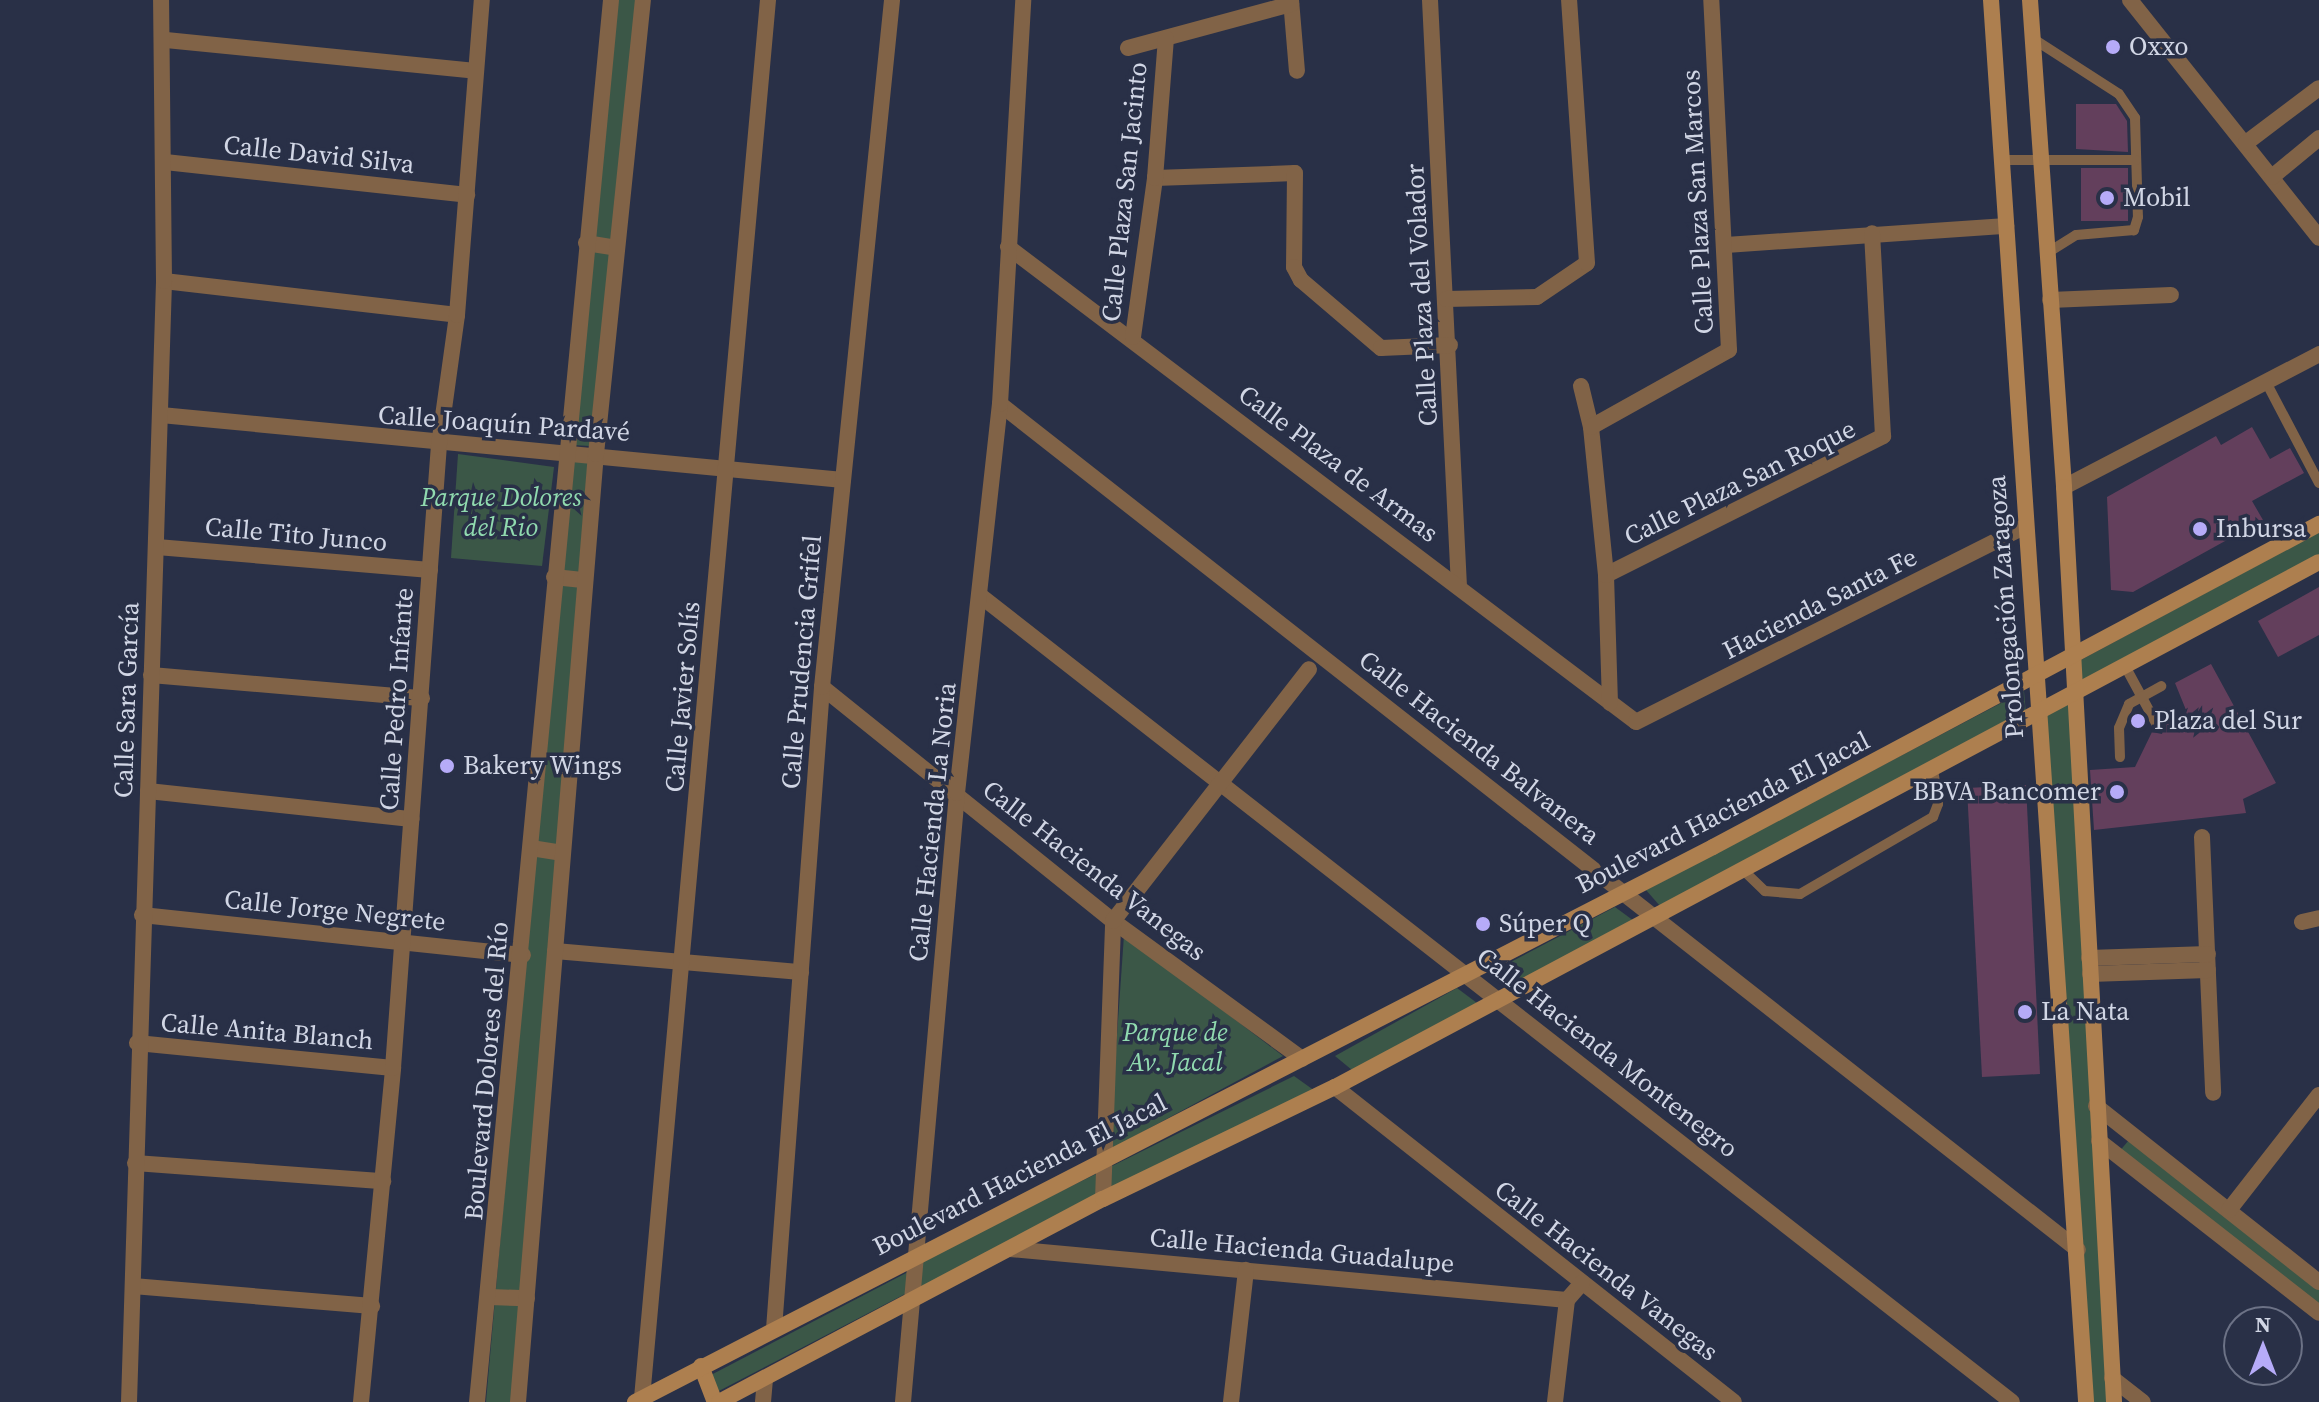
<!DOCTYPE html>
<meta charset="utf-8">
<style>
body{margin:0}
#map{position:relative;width:2319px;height:1402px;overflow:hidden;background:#293047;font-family:"Source Serif 4",serif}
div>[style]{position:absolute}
.green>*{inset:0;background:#3b5747}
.building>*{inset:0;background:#633f5c}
.lane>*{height:10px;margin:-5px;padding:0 5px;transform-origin:5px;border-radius:5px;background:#816347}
.street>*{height:16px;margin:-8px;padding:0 8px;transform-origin:8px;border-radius:8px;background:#816347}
.secondary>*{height:16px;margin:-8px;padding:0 8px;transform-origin:8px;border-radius:8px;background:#ad7f4f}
.dots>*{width:22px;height:22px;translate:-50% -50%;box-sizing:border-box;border:4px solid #293047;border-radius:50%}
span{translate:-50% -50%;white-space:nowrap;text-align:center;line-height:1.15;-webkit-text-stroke:7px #293047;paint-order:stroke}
.poi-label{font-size:26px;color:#d1d6e5}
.left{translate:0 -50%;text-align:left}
.right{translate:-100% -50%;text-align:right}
.street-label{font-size:26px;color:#d1d6e5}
.park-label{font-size:26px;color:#90daaf;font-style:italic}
.north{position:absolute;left:2223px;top:1306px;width:80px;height:80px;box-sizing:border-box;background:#293047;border:2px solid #6c7286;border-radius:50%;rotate:0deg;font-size:22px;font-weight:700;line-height:32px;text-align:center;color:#d1d6e5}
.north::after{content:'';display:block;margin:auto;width:28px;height:36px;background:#b6abf8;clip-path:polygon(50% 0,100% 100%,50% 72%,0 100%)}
</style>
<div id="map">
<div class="green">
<i style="clip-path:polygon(617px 0,638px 0,590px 446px,572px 445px)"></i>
<i style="clip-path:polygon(458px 454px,554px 467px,542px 566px,451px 558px)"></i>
<i style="clip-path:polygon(569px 458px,588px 460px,512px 1402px,486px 1402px)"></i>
<i style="clip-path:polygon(2319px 532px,2319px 555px,2078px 683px,2077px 662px)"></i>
<i style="clip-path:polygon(2024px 691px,2026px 714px,1660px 906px,1646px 890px)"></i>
<i style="clip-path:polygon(2074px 694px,2114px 1402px,2086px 1402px,2037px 714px)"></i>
<i style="clip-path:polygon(1615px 907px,1634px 921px,1506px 988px,1490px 973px)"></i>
<i style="clip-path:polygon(1124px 935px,1283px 1056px,1109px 1150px)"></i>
<i style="clip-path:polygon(1457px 988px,1477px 1003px,1352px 1070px,1335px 1056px)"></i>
<i style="clip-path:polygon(1294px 1076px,1315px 1091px,915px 1299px,920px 1261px)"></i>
<i style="clip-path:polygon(2129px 1140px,2319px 1289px,2319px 1310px,2118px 1153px)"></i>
<i style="clip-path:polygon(910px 1271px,905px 1294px,715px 1393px,709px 1376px)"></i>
</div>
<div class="building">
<i style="clip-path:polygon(2076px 104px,2116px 104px,2127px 121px,2128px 152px,2076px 149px)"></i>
<i style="clip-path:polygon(2081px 168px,2128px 168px,2128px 221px,2081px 221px)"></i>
<i style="clip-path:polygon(2252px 427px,2270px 459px,2290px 448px,2304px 473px,2252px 501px,2263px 520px,2133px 592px,2111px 590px,2107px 497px,2216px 436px,2221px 445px)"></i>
<i style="clip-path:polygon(2319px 587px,2319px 635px,2278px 657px,2258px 621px)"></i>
<i style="clip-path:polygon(2211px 664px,2276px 783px,2243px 799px,2246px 813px,2094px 830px,2090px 770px,2135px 767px,2152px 732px,2162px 734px,2165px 724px,2178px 723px,2186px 710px,2175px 683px)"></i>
<i style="clip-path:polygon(2026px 785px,2040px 1074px,1982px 1077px,1967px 788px)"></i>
</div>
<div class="lane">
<i style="left:2032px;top:38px;width:103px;rotate:32.8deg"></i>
<i style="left:2119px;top:94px;width:29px;rotate:56deg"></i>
<i style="left:2135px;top:118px;width:99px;rotate:88.3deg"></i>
<i style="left:2138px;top:217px;width:14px;rotate:107deg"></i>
<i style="left:2134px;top:230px;width:58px;rotate:175.1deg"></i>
<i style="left:2076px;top:235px;width:34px;rotate:148deg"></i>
<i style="left:2001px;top:160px;width:135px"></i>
<i style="left:2266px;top:382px;width:114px;rotate:62.3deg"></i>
<i style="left:2125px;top:666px;width:69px;rotate:61.6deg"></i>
<i style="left:2120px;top:757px;width:29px;rotate:-92deg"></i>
<i style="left:2119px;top:728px;width:26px;rotate:-67deg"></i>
<i style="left:2129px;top:704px;width:37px;rotate:-29deg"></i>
<i style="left:1742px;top:869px;width:32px;rotate:44deg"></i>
<i style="left:1765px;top:891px;width:35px;rotate:5deg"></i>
<i style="left:1800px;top:894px;width:154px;rotate:-30.1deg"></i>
<i style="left:1933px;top:817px;width:14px;rotate:-69deg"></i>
<i style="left:1938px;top:804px;width:35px;rotate:-98deg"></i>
</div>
<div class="street">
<i style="left:1291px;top:0;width:71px;rotate:85.2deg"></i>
<i style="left:1430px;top:0;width:588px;rotate:87.17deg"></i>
<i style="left:2130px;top:0;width:304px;rotate:51.5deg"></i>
<i style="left:166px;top:40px;width:311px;rotate:5.7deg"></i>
<i style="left:1128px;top:48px;width:169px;rotate:-15.1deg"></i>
<i style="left:2246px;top:143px;width:91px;rotate:-37deg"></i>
<i style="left:165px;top:162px;width:304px;rotate:6.2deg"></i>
<i style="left:2272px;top:177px;width:61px;rotate:-39.7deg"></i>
<i style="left:1155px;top:178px;width:140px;rotate:-2deg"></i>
<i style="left:1295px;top:173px;width:94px;rotate:90.6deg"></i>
<i style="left:1294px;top:267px;width:15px;rotate:62deg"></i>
<i style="left:1301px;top:280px;width:105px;rotate:40.4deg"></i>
<i style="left:1381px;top:348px;width:69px;rotate:-2.5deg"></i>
<i style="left:586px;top:243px;width:31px;rotate:9deg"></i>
<i style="left:1726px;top:245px;width:281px;rotate:-3.9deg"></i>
<i style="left:1008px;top:247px;width:787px;rotate:37.1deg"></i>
<i style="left:1636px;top:722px;width:436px;rotate:-26.7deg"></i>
<i style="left:164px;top:281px;width:295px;rotate:6.6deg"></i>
<i style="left:1446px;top:299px;width:91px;rotate:-1.3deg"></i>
<i style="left:1537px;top:297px;width:60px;rotate:-34.2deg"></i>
<i style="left:1587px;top:263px;width:264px;rotate:-93.9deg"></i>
<i style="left:2050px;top:300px;width:121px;rotate:-2.4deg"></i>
<i style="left:1133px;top:337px;width:161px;rotate:-82.1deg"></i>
<i style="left:1155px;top:178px;width:140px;rotate:-85.5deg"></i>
<i style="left:1581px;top:386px;width:42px;rotate:76.3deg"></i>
<i style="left:1000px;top:404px;width:1370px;rotate:38.12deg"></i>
<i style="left:161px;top:415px;width:685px;rotate:5.44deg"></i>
<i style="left:2064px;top:487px;width:288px;rotate:-27.5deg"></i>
<i style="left:157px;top:547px;width:274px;rotate:4.8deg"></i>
<i style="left:1606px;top:575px;width:310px;rotate:-26.6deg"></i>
<i style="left:1883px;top:436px;width:203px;rotate:-93.1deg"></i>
<i style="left:554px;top:577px;width:31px;rotate:6deg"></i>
<i style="left:982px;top:597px;width:1307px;rotate:38.01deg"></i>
<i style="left:151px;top:675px;width:272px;rotate:4.9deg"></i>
<i style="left:822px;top:687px;width:373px;rotate:38.8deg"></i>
<i style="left:1113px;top:921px;width:234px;rotate:36.1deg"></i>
<i style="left:1610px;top:703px;width:128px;rotate:-91.8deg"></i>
<i style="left:1606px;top:575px;width:149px;rotate:-95.8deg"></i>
<i style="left:1591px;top:427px;width:158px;rotate:-29.2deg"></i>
<i style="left:1729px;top:350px;width:350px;rotate:-92.9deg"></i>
<i style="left:148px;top:791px;width:265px;rotate:6.1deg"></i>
<i style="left:2202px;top:837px;width:256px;rotate:87.5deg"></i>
<i style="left:531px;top:848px;width:32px;rotate:9deg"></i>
<i style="left:142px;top:915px;width:383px;rotate:6deg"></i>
<i style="left:2302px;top:922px;width:17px;rotate:-13deg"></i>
<i style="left:555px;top:951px;width:247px;rotate:4.9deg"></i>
<i style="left:2089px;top:958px;width:119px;rotate:-1.9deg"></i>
<i style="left:2090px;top:974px;width:118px;rotate:-1.9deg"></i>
<i style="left:137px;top:1043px;width:257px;rotate:5.6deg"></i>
<i style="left:1335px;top:1087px;width:508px;rotate:38.29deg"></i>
<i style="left:2096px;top:1106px;width:284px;rotate:38.3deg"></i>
<i style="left:2099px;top:1141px;width:279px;rotate:38deg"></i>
<i style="left:135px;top:1163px;width:249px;rotate:4.2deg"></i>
<i style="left:1103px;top:1199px;width:278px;rotate:-87.9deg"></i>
<i style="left:1113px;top:921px;width:319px;rotate:-52.1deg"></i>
<i style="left:2229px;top:1210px;width:146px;rotate:-52deg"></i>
<i style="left:1010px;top:1249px;width:559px;rotate:5.23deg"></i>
<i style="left:1567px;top:1300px;width:23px;rotate:-49deg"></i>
<i style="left:133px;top:1286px;width:240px;rotate:4.8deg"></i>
<i style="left:490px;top:1297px;width:37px;rotate:2deg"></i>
<i style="left:774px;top:1329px;width:644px;rotate:-85.72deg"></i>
<i style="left:822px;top:687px;width:691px;rotate:-84.18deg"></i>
<i style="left:2112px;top:1378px;width:39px;rotate:38deg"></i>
<i style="left:642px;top:1398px;width:1404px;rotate:-84.85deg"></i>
<i style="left:129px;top:1402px;width:1122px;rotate:-88.21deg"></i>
<i style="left:164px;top:281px;width:281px;rotate:-90.6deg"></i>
<i style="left:361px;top:1402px;width:336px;rotate:-84.5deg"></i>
<i style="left:393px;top:1068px;width:625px;rotate:-85.78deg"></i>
<i style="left:439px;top:445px;width:131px;rotate:-82.1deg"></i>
<i style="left:457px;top:315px;width:316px;rotate:-85.5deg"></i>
<i style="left:477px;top:1402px;width:1408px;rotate:-84.54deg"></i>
<i style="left:518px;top:1402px;width:951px;rotate:-85.3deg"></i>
<i style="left:596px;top:454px;width:456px;rotate:-84.1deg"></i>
<i style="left:763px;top:1402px;width:23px;rotate:-85deg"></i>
<i style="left:903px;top:1402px;width:611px;rotate:-84.93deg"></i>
<i style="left:957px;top:793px;width:391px;rotate:-83.7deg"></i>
<i style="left:1000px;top:404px;width:405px;rotate:-86.7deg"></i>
<i style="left:1231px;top:1402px;width:133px;rotate:-83.5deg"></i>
<i style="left:1555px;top:1402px;width:103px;rotate:-83.3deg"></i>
</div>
<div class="secondary">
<i style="left:1991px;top:0;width:1405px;rotate:86.12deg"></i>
<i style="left:2030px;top:0;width:488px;rotate:86deg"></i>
<i style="left:2064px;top:487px;width:916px;rotate:86.87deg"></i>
<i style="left:701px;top:1366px;width:39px;rotate:69deg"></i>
<i style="left:635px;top:1402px;width:1212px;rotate:-27.24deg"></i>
<i style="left:1713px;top:847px;width:687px;rotate:-28.06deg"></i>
<i style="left:719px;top:1402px;width:434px;rotate:-27.9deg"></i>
<i style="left:1103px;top:1199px;width:258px;rotate:-25.8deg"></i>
<i style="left:1335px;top:1087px;width:1115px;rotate:-28.08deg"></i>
</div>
<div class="dots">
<i style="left:2113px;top:47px;background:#b6abf8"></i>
<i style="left:2107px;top:198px;background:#b6abf8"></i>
<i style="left:2200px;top:529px;background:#b6abf8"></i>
<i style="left:2138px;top:721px;background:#b6abf8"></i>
<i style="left:447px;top:766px;background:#b6abf8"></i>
<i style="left:2117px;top:792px;background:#b6abf8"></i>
<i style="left:1483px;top:924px;background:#b6abf8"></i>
<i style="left:2025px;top:1012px;background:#b6abf8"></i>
</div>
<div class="poi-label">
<span class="left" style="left:2129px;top:47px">Oxxo</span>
<span class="left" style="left:2123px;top:198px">Mobil</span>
<span class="left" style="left:2216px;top:529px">Inbursa</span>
<span class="left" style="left:2154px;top:721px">Plaza del Sur</span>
<span class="left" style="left:463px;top:766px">Bakery Wings</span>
<span class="right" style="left:2101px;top:792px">BBVA Bancomer</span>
<span class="left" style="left:1499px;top:924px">Súper Q</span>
<span class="left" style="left:2041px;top:1012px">La Nata</span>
</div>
<div class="street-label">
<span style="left:319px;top:155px;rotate:6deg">Calle David Silva</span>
<span style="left:1125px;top:192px;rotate:-84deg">Calle Plaza San Jacinto</span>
<span style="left:1698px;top:202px;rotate:-93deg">Calle Plaza San Marcos</span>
<span style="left:1422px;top:295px;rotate:-93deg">Calle Plaza del Volador</span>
<span style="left:504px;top:424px;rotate:4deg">Calle Joaquín Pardavé</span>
<span style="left:1338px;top:464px;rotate:37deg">Calle Plaza de Armas</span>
<span style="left:1740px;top:483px;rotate:-26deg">Calle Plaza San Roque</span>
<span style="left:296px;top:535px;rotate:5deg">Calle Tito Junco</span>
<span style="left:1820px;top:604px;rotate:-27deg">Hacienda Santa Fe</span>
<span style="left:2006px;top:607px;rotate:-94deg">Prolongación Zaragoza</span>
<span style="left:802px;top:662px;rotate:-85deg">Calle Prudencia Grifel</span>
<span style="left:683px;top:697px;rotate:-85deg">Calle Javier Solís</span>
<span style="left:397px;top:699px;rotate:-86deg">Calle Pedro Infante</span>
<span style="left:127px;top:700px;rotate:-88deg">Calle Sara García</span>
<span style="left:1479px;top:748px;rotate:38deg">Calle Hacienda Balvanera</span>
<span style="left:1723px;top:813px;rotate:-27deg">Boulevard Hacienda El Jacal</span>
<span style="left:933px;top:822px;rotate:-84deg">Calle Hacienda La Noria</span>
<span style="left:1094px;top:871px;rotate:38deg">Calle Hacienda Vanegas</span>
<span style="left:335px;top:911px;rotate:6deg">Calle Jorge Negrete</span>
<span style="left:267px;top:1032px;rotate:5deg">Calle Anita Blanch</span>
<span style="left:1607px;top:1053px;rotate:38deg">Calle Hacienda Montenegro</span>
<span style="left:487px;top:1071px;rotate:-85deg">Boulevard Dolores del Río</span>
<span style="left:1020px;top:1175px;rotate:-27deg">Boulevard Hacienda El Jacal</span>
<span style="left:1302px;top:1251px;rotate:5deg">Calle Hacienda Guadalupe</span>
<span style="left:1606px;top:1271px;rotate:38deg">Calle Hacienda Vanegas</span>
</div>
<div class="park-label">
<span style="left:501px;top:513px">Parque Dolores<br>del Rio</span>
<span style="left:1175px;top:1048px">Parque de<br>Av. Jacal</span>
</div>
<div class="north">N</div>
</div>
